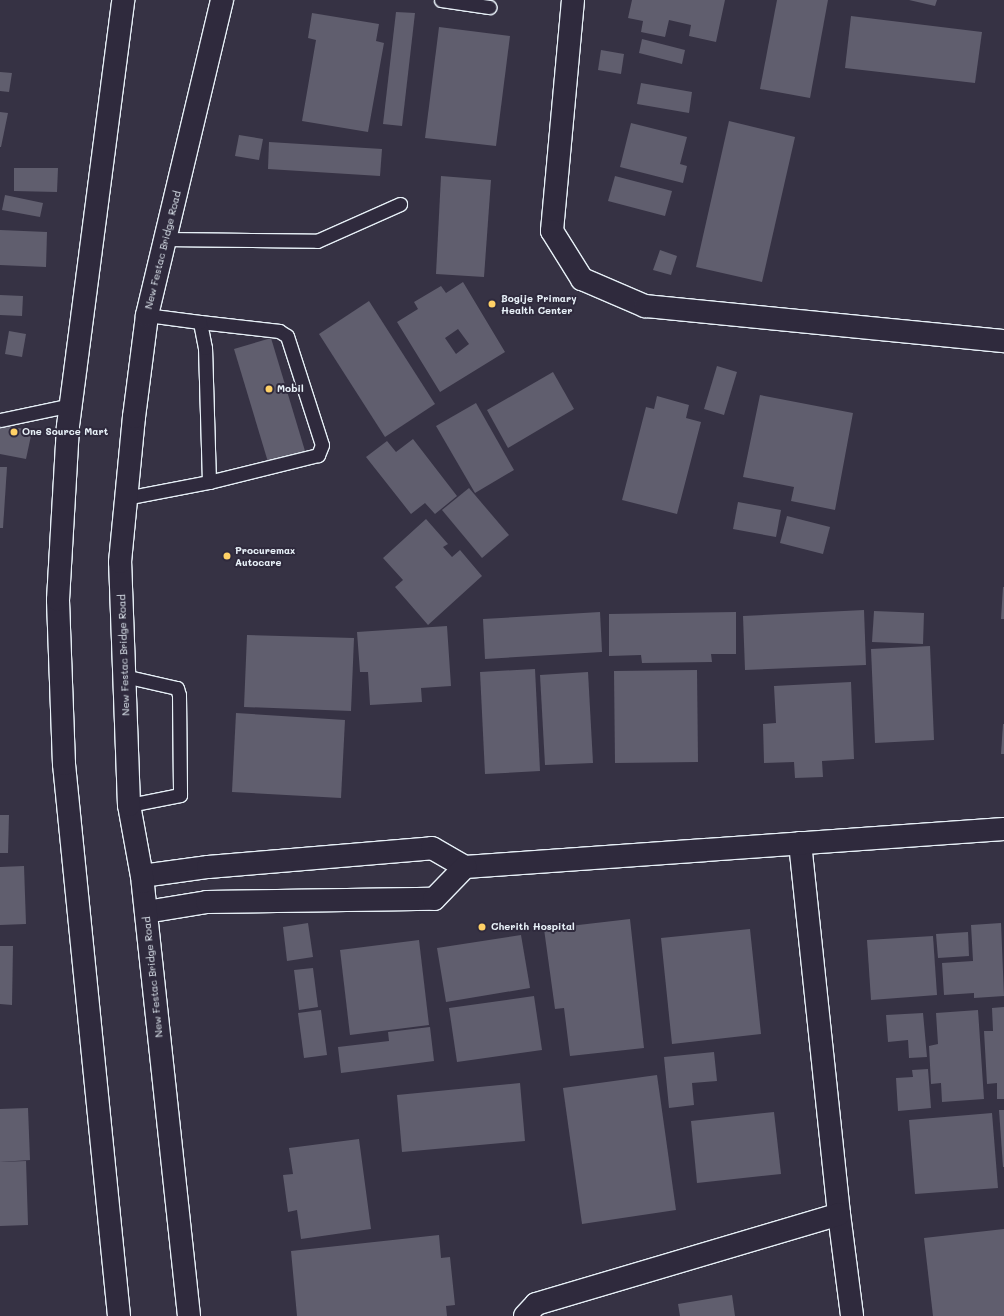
<!DOCTYPE html>
<style>
body{margin:0}
#map{position:relative;width:1004px;height:1316px;overflow:hidden;background:#363244;font-family:Mali,sans-serif}
div>[style]{position:absolute}
.building>*{inset:0;background:#605e6e}
.roads{filter:drop-shadow(1px 0 #e8f1f8) drop-shadow(-1px 0 #e8f1f8) drop-shadow(0 1px #e8f1f8) drop-shadow(0 -1px #e8f1f8)}
.lane>*{height:13px;margin:-6.5px;padding:0 6.5px;transform-origin:6.5px;border-radius:6.5px;background:#2f2a3d}
.street>*{height:22px;margin:-11px;padding:0 11px;transform-origin:11px;border-radius:11px;background:#2f2a3d}
.secondary>*{height:22px;margin:-11px;padding:0 11px;transform-origin:11px;border-radius:11px;background:#2f2a3d}
.dots>*{width:11px;height:11px;translate:-50% -50%;box-sizing:border-box;border:2px solid #2f2a3d;border-radius:50%}
span{translate:-50% -50%;white-space:nowrap;text-align:center;line-height:1.15;-webkit-text-stroke:4px #2f2a3d;paint-order:stroke}
.street-label{font-size:10px;color:#e8f1f8}
.poi-label{font-size:10px;color:#e8f1f8;font-weight:700}
.left{translate:0 -50%;text-align:left}
</style>
<div id="map">
<div class="building">
<i style="clip-path:polygon(632px 0,725px 0,716px 42px,689px 36px,691px 25px,669px 20px,665px 37px,641px 32px,643px 21px,628px 18px)"></i>
<i style="clip-path:polygon(777px 0,828px 0,810px 98px,760px 89px)"></i>
<i style="clip-path:polygon(909px 0,937px 0,935px 6px)"></i>
<i style="clip-path:polygon(396px 12px,415px 13px,402px 126px,383px 124px)"></i>
<i style="clip-path:polygon(312px 13px,379px 24px,376px 41px,384px 43px,368px 132px,302px 121px,316px 40px,308px 38px)"></i>
<i style="clip-path:polygon(851px 16px,982px 32px,975px 83px,845px 68px)"></i>
<i style="clip-path:polygon(439px 27px,510px 36px,496px 146px,425px 138px)"></i>
<i style="clip-path:polygon(642px 39px,685px 50px,682px 64px,639px 53px)"></i>
<i style="clip-path:polygon(601px 50px,624px 54px,621px 74px,598px 70px)"></i>
<i style="clip-path:polygon(0 72px,12px 73px,9px 92px,0 91px)"></i>
<i style="clip-path:polygon(641px 83px,692px 92px,689px 113px,637px 104px)"></i>
<i style="clip-path:polygon(0 112px,8px 113px,1px 147px,0 147px)"></i>
<i style="clip-path:polygon(729px 121px,795px 137px,762px 282px,696px 267px)"></i>
<i style="clip-path:polygon(631px 123px,687px 137px,680px 164px,687px 166px,683px 183px,620px 167px)"></i>
<i style="clip-path:polygon(239px 135px,263px 139px,259px 160px,235px 156px)"></i>
<i style="clip-path:polygon(269px 142px,382px 149px,380px 176px,268px 169px)"></i>
<i style="clip-path:polygon(14px 168px,58px 168px,57px 192px,14px 191px)"></i>
<i style="clip-path:polygon(441px 176px,491px 180px,484px 277px,436px 274px)"></i>
<i style="clip-path:polygon(615px 176px,672px 191px,665px 216px,608px 201px)"></i>
<i style="clip-path:polygon(5px 195px,43px 203px,40px 217px,2px 210px)"></i>
<i style="clip-path:polygon(0 230px,47px 232px,46px 267px,0 265px)"></i>
<i style="clip-path:polygon(660px 250px,677px 256px,671px 275px,653px 270px)"></i>
<i style="clip-path:polygon(evenodd,463px 282px,505px 352px,440px 392px,397px 322px,418px 309px,414px 302px,441px 286px,446px 293px,463px 282px,458px 329px,469px 344px,456px 354px,445px 338px,458px 329px)"></i>
<i style="clip-path:polygon(0 295px,23px 296px,22px 316px,0 315px)"></i>
<i style="clip-path:polygon(369px 301px,435px 404px,385px 437px,319px 334px)"></i>
<i style="clip-path:polygon(9px 331px,26px 334px,22px 357px,5px 354px)"></i>
<i style="clip-path:polygon(271px 338px,305px 451px,268px 462px,234px 349px)"></i>
<i style="clip-path:polygon(717px 366px,737px 372px,724px 415px,704px 409px)"></i>
<i style="clip-path:polygon(553px 372px,574px 409px,508px 448px,487px 410px)"></i>
<i style="clip-path:polygon(760px 395px,853px 413px,835px 510px,791px 501px,794px 487px,743px 477px)"></i>
<i style="clip-path:polygon(657px 396px,689px 405px,686px 418px,701px 422px,677px 514px,622px 500px,646px 407px,654px 409px)"></i>
<i style="clip-path:polygon(476px 403px,514px 470px,475px 493px,436px 426px)"></i>
<i style="clip-path:polygon(0 424px,32px 431px,26px 459px,0 454px)"></i>
<i style="clip-path:polygon(413px 439px,457px 496px,435px 514px,425px 503px,411px 514px,366px 457px,387px 441px,396px 452px)"></i>
<i style="clip-path:polygon(0 467px,7px 467px,3px 528px,0 528px)"></i>
<i style="clip-path:polygon(469px 488px,509px 535px,482px 558px,442px 510px)"></i>
<i style="clip-path:polygon(738px 502px,781px 510px,776px 537px,733px 529px)"></i>
<i style="clip-path:polygon(787px 516px,830px 527px,823px 554px,780px 543px)"></i>
<i style="clip-path:polygon(426px 519px,448px 544px,443px 547px,452px 557px,460px 550px,482px 576px,428px 625px,395px 587px,403px 580px,383px 558px)"></i>
<i style="clip-path:polygon(1003px 587px,1004px 587px,1004px 619px,1001px 619px)"></i>
<i style="clip-path:polygon(864px 610px,866px 665px,745px 670px,743px 616px)"></i>
<i style="clip-path:polygon(874px 611px,924px 613px,923px 644px,872px 642px)"></i>
<i style="clip-path:polygon(600px 612px,602px 652px,485px 659px,483px 619px)"></i>
<i style="clip-path:polygon(736px 612px,736px 654px,711px 654px,712px 662px,642px 663px,641px 655px,609px 656px,609px 614px)"></i>
<i style="clip-path:polygon(447px 626px,451px 686px,421px 688px,422px 702px,370px 705px,368px 672px,360px 672px,357px 632px)"></i>
<i style="clip-path:polygon(247px 635px,354px 638px,351px 711px,244px 707px)"></i>
<i style="clip-path:polygon(930px 646px,934px 740px,875px 743px,871px 649px)"></i>
<i style="clip-path:polygon(535px 669px,540px 771px,485px 774px,480px 672px)"></i>
<i style="clip-path:polygon(697px 670px,698px 762px,615px 763px,614px 671px)"></i>
<i style="clip-path:polygon(588px 672px,593px 763px,545px 765px,540px 675px)"></i>
<i style="clip-path:polygon(851px 682px,854px 759px,822px 761px,823px 777px,795px 778px,794px 762px,764px 763px,763px 724px,776px 723px,774px 686px)"></i>
<i style="clip-path:polygon(236px 713px,345px 720px,341px 798px,232px 792px)"></i>
<i style="clip-path:polygon(1003px 724px,1004px 724px,1004px 754px,1001px 754px)"></i>
<i style="clip-path:polygon(0 815px,9px 815px,8px 853px,0 853px)"></i>
<i style="clip-path:polygon(24px 866px,26px 924px,0 925px,0 867px)"></i>
<i style="clip-path:polygon(630px 919px,644px 1048px,570px 1056px,564px 1008px,555px 1009px,544px 929px)"></i>
<i style="clip-path:polygon(308px 923px,313px 957px,287px 961px,283px 927px)"></i>
<i style="clip-path:polygon(1001px 923px,1004px 996px,974px 998px,974px 993px,944px 995px,942px 963px,973px 961px,971px 925px)"></i>
<i style="clip-path:polygon(750px 929px,761px 1034px,672px 1044px,661px 938px)"></i>
<i style="clip-path:polygon(968px 932px,969px 956px,938px 958px,936px 934px)"></i>
<i style="clip-path:polygon(521px 935px,530px 988px,446px 1002px,437px 948px)"></i>
<i style="clip-path:polygon(933px 936px,937px 995px,871px 1000px,867px 940px)"></i>
<i style="clip-path:polygon(419px 940px,429px 1025px,350px 1035px,340px 950px)"></i>
<i style="clip-path:polygon(0 946px,13px 946px,12px 1005px,0 1004px)"></i>
<i style="clip-path:polygon(313px 968px,318px 1007px,299px 1010px,294px 970px)"></i>
<i style="clip-path:polygon(534px 996px,542px 1050px,457px 1062px,449px 1008px)"></i>
<i style="clip-path:polygon(1004px 1007px,1004px 1099px,997px 1099px,997px 1083px,987px 1084px,984px 1031px,993px 1031px,992px 1008px)"></i>
<i style="clip-path:polygon(321px 1010px,327px 1055px,304px 1058px,298px 1013px)"></i>
<i style="clip-path:polygon(978px 1010px,984px 1099px,942px 1102px,941px 1083px,931px 1084px,929px 1046px,938px 1044px,936px 1013px)"></i>
<i style="clip-path:polygon(923px 1013px,927px 1057px,909px 1058px,908px 1040px,888px 1042px,886px 1015px)"></i>
<i style="clip-path:polygon(430px 1027px,434px 1061px,341px 1073px,338px 1047px,389px 1041px,388px 1032px)"></i>
<i style="clip-path:polygon(714px 1052px,717px 1081px,692px 1083px,694px 1105px,669px 1108px,664px 1057px)"></i>
<i style="clip-path:polygon(928px 1069px,931px 1108px,898px 1111px,896px 1078px,913px 1077px,912px 1070px)"></i>
<i style="clip-path:polygon(657px 1075px,676px 1210px,582px 1224px,563px 1088px)"></i>
<i style="clip-path:polygon(520px 1083px,525px 1141px,402px 1152px,397px 1095px)"></i>
<i style="clip-path:polygon(28px 1108px,30px 1160px,0 1162px,0 1109px)"></i>
<i style="clip-path:polygon(999px 1110px,1004px 1110px,1004px 1167px,1003px 1167px)"></i>
<i style="clip-path:polygon(774px 1112px,781px 1174px,697px 1183px,691px 1121px)"></i>
<i style="clip-path:polygon(992px 1113px,998px 1188px,915px 1194px,909px 1120px)"></i>
<i style="clip-path:polygon(359px 1139px,371px 1229px,301px 1239px,297px 1210px,288px 1212px,283px 1175px,293px 1174px,289px 1148px)"></i>
<i style="clip-path:polygon(26px 1161px,28px 1225px,0 1226px,0 1162px)"></i>
<i style="clip-path:polygon(1004px 1229px,1004px 1316px,933px 1316px,924px 1238px)"></i>
<i style="clip-path:polygon(439px 1235px,441px 1258px,450px 1257px,455px 1305px,446px 1306px,447px 1316px,297px 1316px,291px 1251px)"></i>
<i style="clip-path:polygon(732px 1295px,735px 1316px,680px 1316px,678px 1304px)"></i>
</div>
<div class="roads">
<div class="lane">
<i style="left:441px;top:0;width:49px;rotate:8.3deg"></i>
<i style="left:164px;top:239px;width:153px;rotate:0.7deg"></i>
<i style="left:317px;top:241px;width:91px;rotate:-24deg"></i>
<i style="left:200px;top:322px;width:80px;rotate:6.5deg"></i>
<i style="left:279px;top:331px;width:9px;rotate:32deg"></i>
<i style="left:287px;top:336px;width:114px;rotate:72.2deg"></i>
<i style="left:322px;top:445px;width:11px;rotate:112deg"></i>
<i style="left:318px;top:455px;width:112px;rotate:166.1deg"></i>
<i style="left:0;top:420px;width:73px;rotate:-11.9deg"></i>
<i style="left:126px;top:498px;width:85px;rotate:-10.9deg"></i>
<i style="left:209px;top:482px;width:134px;rotate:-91.7deg"></i>
<i style="left:205px;top:348px;width:26px;rotate:-101deg"></i>
<i style="left:200px;top:322px;width:53px;rotate:-172.5deg"></i>
<i style="left:124px;top:676px;width:54px;rotate:12.8deg"></i>
<i style="left:177px;top:688px;width:7px;rotate:74deg"></i>
<i style="left:179px;top:695px;width:100px;rotate:89.4deg"></i>
<i style="left:180px;top:795px;width:52px;rotate:168.9deg"></i>
</div>
<div class="street">
<i style="left:573px;top:0;width:232px;rotate:95.2deg"></i>
<i style="left:552px;top:231px;width:57px;rotate:58deg"></i>
<i style="left:582px;top:279px;width:69px;rotate:23.2deg"></i>
<i style="left:645px;top:306px;width:361px;rotate:5.6deg"></i>
<i style="left:800px;top:843px;width:373px;rotate:84deg"></i>
<i style="left:839px;top:1214px;width:103px;rotate:82.7deg"></i>
<i style="left:142px;top:876px;width:67px;rotate:-7.8deg"></i>
<i style="left:208px;top:867px;width:225px;rotate:-4.8deg"></i>
<i style="left:432px;top:848px;width:38px;rotate:30deg"></i>
<i style="left:465px;top:867px;width:540px;rotate:-4.03deg"></i>
<i style="left:146px;top:912px;width:62px;rotate:-9.3deg"></i>
<i style="left:207px;top:902px;width:227px;rotate:-0.8deg"></i>
<i style="left:434px;top:899px;width:45px;rotate:-45.9deg"></i>
<i style="left:525px;top:1316px;width:16px;rotate:-47deg"></i>
<i style="left:536px;top:1304px;width:316px;rotate:-16.5deg"></i>
</div>
<div class="secondary">
<i style="left:119px;top:1316px;width:555px;rotate:-95.69deg"></i>
<i style="left:64px;top:764px;width:164px;rotate:-92.1deg"></i>
<i style="left:58px;top:600px;width:174px;rotate:-86.7deg"></i>
<i style="left:68px;top:426px;width:430px;rotate:-82.6deg"></i>
<i style="left:189px;top:1316px;width:436px;rotate:-96.1deg"></i>
<i style="left:143px;top:882px;width:78px;rotate:-100.3deg"></i>
<i style="left:129px;top:805px;width:243px;rotate:-92.1deg"></i>
<i style="left:120px;top:562px;width:146px;rotate:-84.5deg"></i>
<i style="left:134px;top:417px;width:103px;rotate:-82.7deg"></i>
<i style="left:147px;top:315px;width:324px;rotate:-76.6deg"></i>
</div>
</div>
<div class="dots">
<i style="left:492px;top:304px;background:#ffd166"></i>
<i style="left:269px;top:389px;background:#ffd166"></i>
<i style="left:14px;top:432px;background:#ffd166"></i>
<i style="left:227px;top:556px;background:#ffd166"></i>
<i style="left:482px;top:927px;background:#ffd166"></i>
</div>
<div class="street-label">
<span style="left:163px;top:250px;rotate:-76deg">New Festac Bridge Road</span>
<span style="left:124px;top:655px;rotate:-92deg">New Festac Bridge Road</span>
<span style="left:153px;top:977px;rotate:-96deg">New Festac Bridge Road</span>
</div>
<div class="poi-label">
<span class="left" style="left:501px;top:304px">Bogije Primary<br>Health Center</span>
<span class="left" style="left:277px;top:389px">Mobil</span>
<span class="left" style="left:22px;top:432px">One Source Mart</span>
<span class="left" style="left:235px;top:556px">Procuremax<br>Autocare</span>
<span class="left" style="left:491px;top:927px">Cherith Hospital</span>
</div>
</div>
